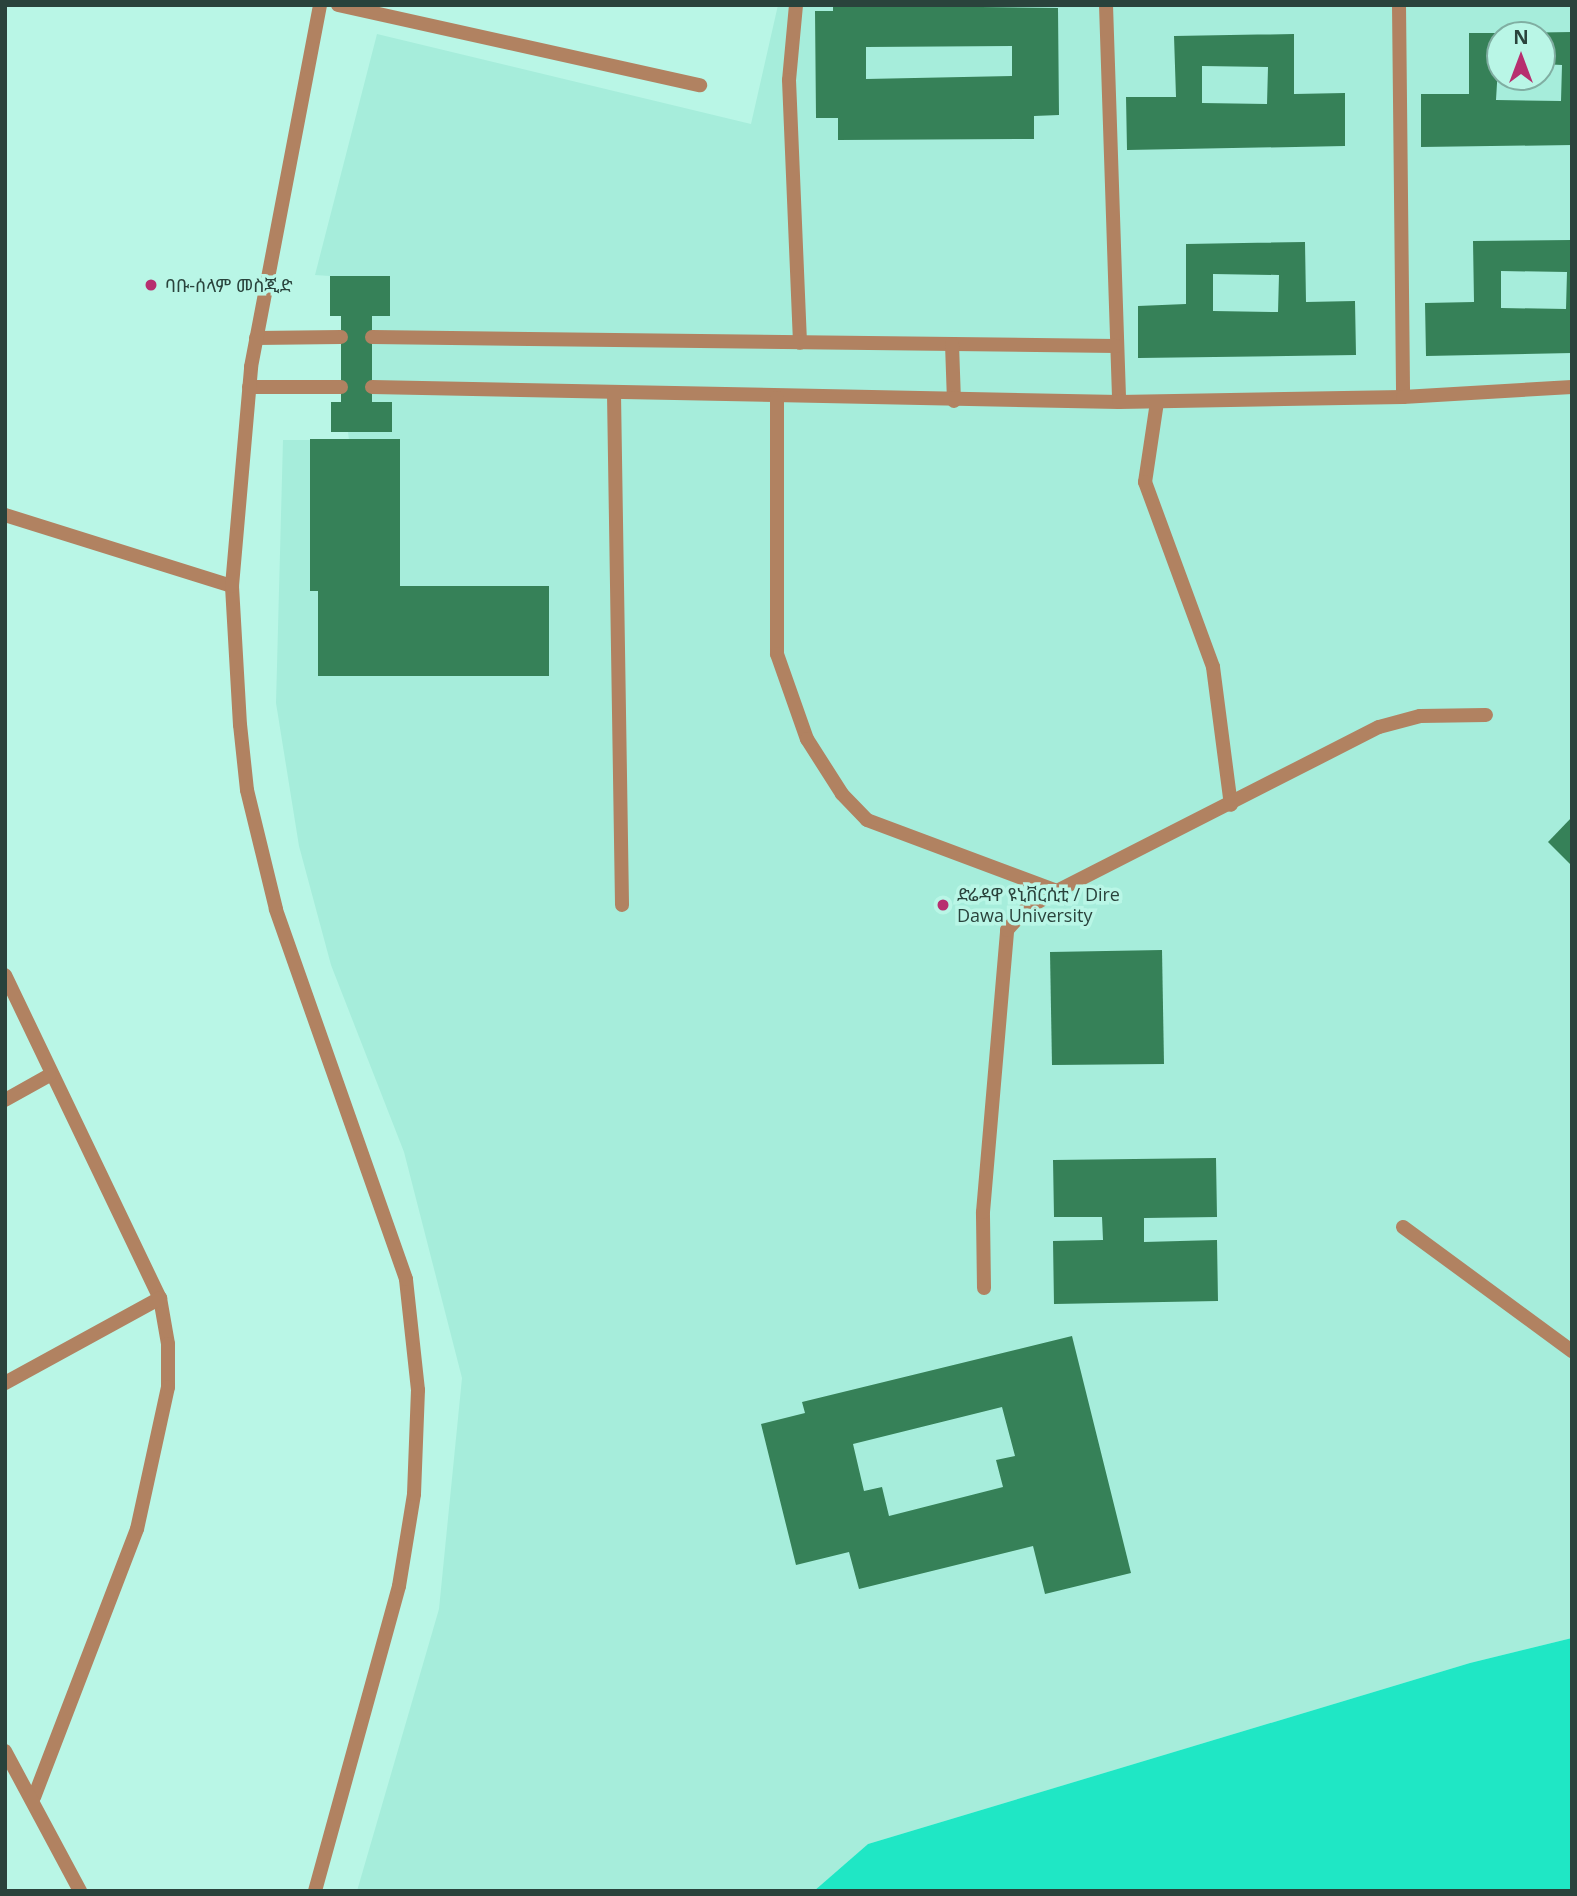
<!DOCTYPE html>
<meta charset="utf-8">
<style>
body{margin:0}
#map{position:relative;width:1577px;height:1896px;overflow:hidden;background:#b9f6e6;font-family:"Open Sans","Noto Sans Ethiopic",sans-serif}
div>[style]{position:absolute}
.built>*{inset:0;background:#a6eddb}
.green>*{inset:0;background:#1fe7c5}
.building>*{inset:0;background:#368158}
.service>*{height:14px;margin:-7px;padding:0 7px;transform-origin:7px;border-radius:7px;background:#b18261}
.minor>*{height:14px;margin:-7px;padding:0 7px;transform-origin:7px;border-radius:7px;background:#b18261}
.dots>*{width:19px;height:19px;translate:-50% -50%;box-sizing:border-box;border:4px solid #b9f6e6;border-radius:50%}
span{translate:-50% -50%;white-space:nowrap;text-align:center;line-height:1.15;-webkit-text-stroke:7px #b9f6e6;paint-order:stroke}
.poi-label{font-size:18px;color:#2a433c}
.left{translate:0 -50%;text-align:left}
.frame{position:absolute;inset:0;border:7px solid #2a433c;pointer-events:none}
.north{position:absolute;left:1486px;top:21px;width:70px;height:70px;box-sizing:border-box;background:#b9f6e6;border:2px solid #80aea2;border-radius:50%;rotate:0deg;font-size:19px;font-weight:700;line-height:28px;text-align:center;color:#2a433c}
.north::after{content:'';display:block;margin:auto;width:24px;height:32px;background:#b72f6f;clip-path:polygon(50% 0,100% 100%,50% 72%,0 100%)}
</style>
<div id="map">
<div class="built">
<i style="clip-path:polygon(evenodd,778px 5px,1572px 5px,1572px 1638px,1470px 1663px,868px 1844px,814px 1891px,357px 1891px,439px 1609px,462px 1378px,404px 1152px,331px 965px,299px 846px,276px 703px,283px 440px,349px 440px,348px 432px,331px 432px,331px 402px,341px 402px,341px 316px,330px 276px,315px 275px,377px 34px,751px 124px,778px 5px,1500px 35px,1542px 35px,1542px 77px,1500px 77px,1500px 35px)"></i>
</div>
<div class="green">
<i style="clip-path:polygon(1572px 1638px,1572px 1891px,814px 1891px,868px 1844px,1470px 1663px)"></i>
</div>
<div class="building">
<i style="clip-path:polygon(evenodd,833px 5px,1058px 8px,1059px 115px,1034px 116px,1034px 139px,838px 140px,838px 118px,816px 118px,815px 11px,833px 11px,833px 5px,1012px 46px,1012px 76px,866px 79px,866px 47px,1012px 46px)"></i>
<i style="clip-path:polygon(1572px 32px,1572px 145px,1421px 147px,1421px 94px,1469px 94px,1469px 33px,1500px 33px,1496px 100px,1561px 101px,1562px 65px,1542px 64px,1542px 35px,1504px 33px)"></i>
<i style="clip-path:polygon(evenodd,1294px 34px,1294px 94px,1345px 93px,1345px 146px,1127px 150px,1126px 97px,1176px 97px,1174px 36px,1294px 34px,1202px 66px,1268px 67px,1267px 104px,1202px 103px,1202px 66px)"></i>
<i style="clip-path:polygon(evenodd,1572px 240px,1572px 353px,1426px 356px,1425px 303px,1474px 302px,1473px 241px,1572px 240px,1501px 271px,1567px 272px,1566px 309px,1501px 308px,1501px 271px)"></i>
<i style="clip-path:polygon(evenodd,1305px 242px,1306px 302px,1355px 301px,1356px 355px,1138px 358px,1138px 306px,1186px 304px,1186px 244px,1305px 242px,1213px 274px,1279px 275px,1278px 312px,1213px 311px,1213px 274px)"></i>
<i style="clip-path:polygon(330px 276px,390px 276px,390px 316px,372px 316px,372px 402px,392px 402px,392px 432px,331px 432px,331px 402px,341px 402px,341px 316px,330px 316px)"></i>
<i style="clip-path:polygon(310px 439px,400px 439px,400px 586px,549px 586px,549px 676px,318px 676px,318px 591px,310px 591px)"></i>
<i style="clip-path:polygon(1572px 817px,1572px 866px,1548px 842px)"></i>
<i style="clip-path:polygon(1162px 950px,1164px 1064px,1052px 1065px,1050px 952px)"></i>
<i style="clip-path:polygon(1216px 1158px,1217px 1217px,1144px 1218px,1144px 1242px,1217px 1240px,1218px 1301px,1054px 1304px,1053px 1241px,1103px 1240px,1102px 1217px,1054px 1217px,1053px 1160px)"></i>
<i style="clip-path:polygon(evenodd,1072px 1336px,1131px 1573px,1045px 1594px,1033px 1546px,859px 1589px,849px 1552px,796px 1565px,761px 1424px,805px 1413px,802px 1402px,1072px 1336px,1002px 1407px,1015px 1456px,996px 1460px,1003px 1487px,889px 1516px,882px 1487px,864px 1491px,853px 1444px,1002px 1407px)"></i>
</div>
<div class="service">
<i style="left:796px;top:5px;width:75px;rotate:95.3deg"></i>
<i style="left:789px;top:80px;width:263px;rotate:87.6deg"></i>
<i style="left:1106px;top:5px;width:397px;rotate:88.1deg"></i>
<i style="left:1399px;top:5px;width:392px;rotate:89.4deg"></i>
<i style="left:372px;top:337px;width:744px;rotate:0.69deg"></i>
<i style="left:256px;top:338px;width:85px;rotate:-0.7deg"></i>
<i style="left:952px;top:344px;width:57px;rotate:88deg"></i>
<i style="left:249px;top:387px;width:92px"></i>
<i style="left:372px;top:387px;width:747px;rotate:1.15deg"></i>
<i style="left:1119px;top:402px;width:284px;rotate:-1deg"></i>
<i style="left:1403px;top:397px;width:169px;rotate:-3.4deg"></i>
<i style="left:614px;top:394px;width:511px;rotate:89.1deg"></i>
<i style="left:777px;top:398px;width:256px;rotate:90deg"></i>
<i style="left:777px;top:654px;width:90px;rotate:70.6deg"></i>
<i style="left:807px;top:739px;width:65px;rotate:57.5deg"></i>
<i style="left:842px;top:794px;width:36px;rotate:46deg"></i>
<i style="left:867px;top:820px;width:203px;rotate:20.5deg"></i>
<i style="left:1157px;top:402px;width:81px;rotate:98.5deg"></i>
<i style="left:1145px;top:482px;width:197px;rotate:69.8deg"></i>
<i style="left:1213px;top:667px;width:139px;rotate:82.6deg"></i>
<i style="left:1403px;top:1227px;width:210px;rotate:36.3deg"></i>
<i style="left:984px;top:1288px;width:76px;rotate:-90.8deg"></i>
<i style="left:983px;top:1212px;width:283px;rotate:-85.1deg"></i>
<i style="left:1007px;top:930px;width:28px;rotate:-48deg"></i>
<i style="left:1026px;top:909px;width:36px;rotate:-30deg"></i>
<i style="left:1057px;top:891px;width:361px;rotate:-27deg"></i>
<i style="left:1379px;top:727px;width:42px;rotate:-15deg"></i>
<i style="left:1420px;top:716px;width:66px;rotate:-0.9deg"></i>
</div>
<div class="minor">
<i style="left:338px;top:5px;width:371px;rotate:12.5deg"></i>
<i style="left:5px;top:515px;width:238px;rotate:17.4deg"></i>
<i style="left:5px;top:975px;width:358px;rotate:64.4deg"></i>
<i style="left:160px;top:1298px;width:47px;rotate:80.1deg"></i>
<i style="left:168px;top:1344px;width:43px;rotate:90deg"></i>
<i style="left:168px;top:1387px;width:145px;rotate:102.3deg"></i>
<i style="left:137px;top:1529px;width:287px;rotate:111deg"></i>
<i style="left:5px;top:1100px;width:51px;rotate:-29.1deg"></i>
<i style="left:5px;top:1383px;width:177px;rotate:-28.7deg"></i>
<i style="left:5px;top:1751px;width:159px;rotate:61.8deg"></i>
<i style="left:315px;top:1891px;width:316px;rotate:-74.6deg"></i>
<i style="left:399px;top:1586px;width:93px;rotate:-80.7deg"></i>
<i style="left:414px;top:1494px;width:104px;rotate:-87.8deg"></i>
<i style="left:418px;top:1390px;width:112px;rotate:-96.2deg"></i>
<i style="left:406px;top:1279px;width:392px;rotate:-109.4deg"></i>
<i style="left:276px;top:909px;width:122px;rotate:-103.7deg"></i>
<i style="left:247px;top:790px;width:65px;rotate:-96.1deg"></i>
<i style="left:240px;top:725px;width:139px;rotate:-93.3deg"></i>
<i style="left:232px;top:586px;width:220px;rotate:-85deg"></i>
<i style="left:251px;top:367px;width:369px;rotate:-79.2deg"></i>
</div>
<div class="dots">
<i style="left:151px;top:285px;background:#b72f6f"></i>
<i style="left:943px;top:905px;background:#b72f6f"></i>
</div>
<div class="poi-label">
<span class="left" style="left:165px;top:285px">ባቡ-ሰላም መስጂድ</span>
<span class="left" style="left:957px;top:905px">ድሬዳዋ ዩኒቨርሲቲ / Dire<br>Dawa University</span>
</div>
<div class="frame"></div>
<div class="north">N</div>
</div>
